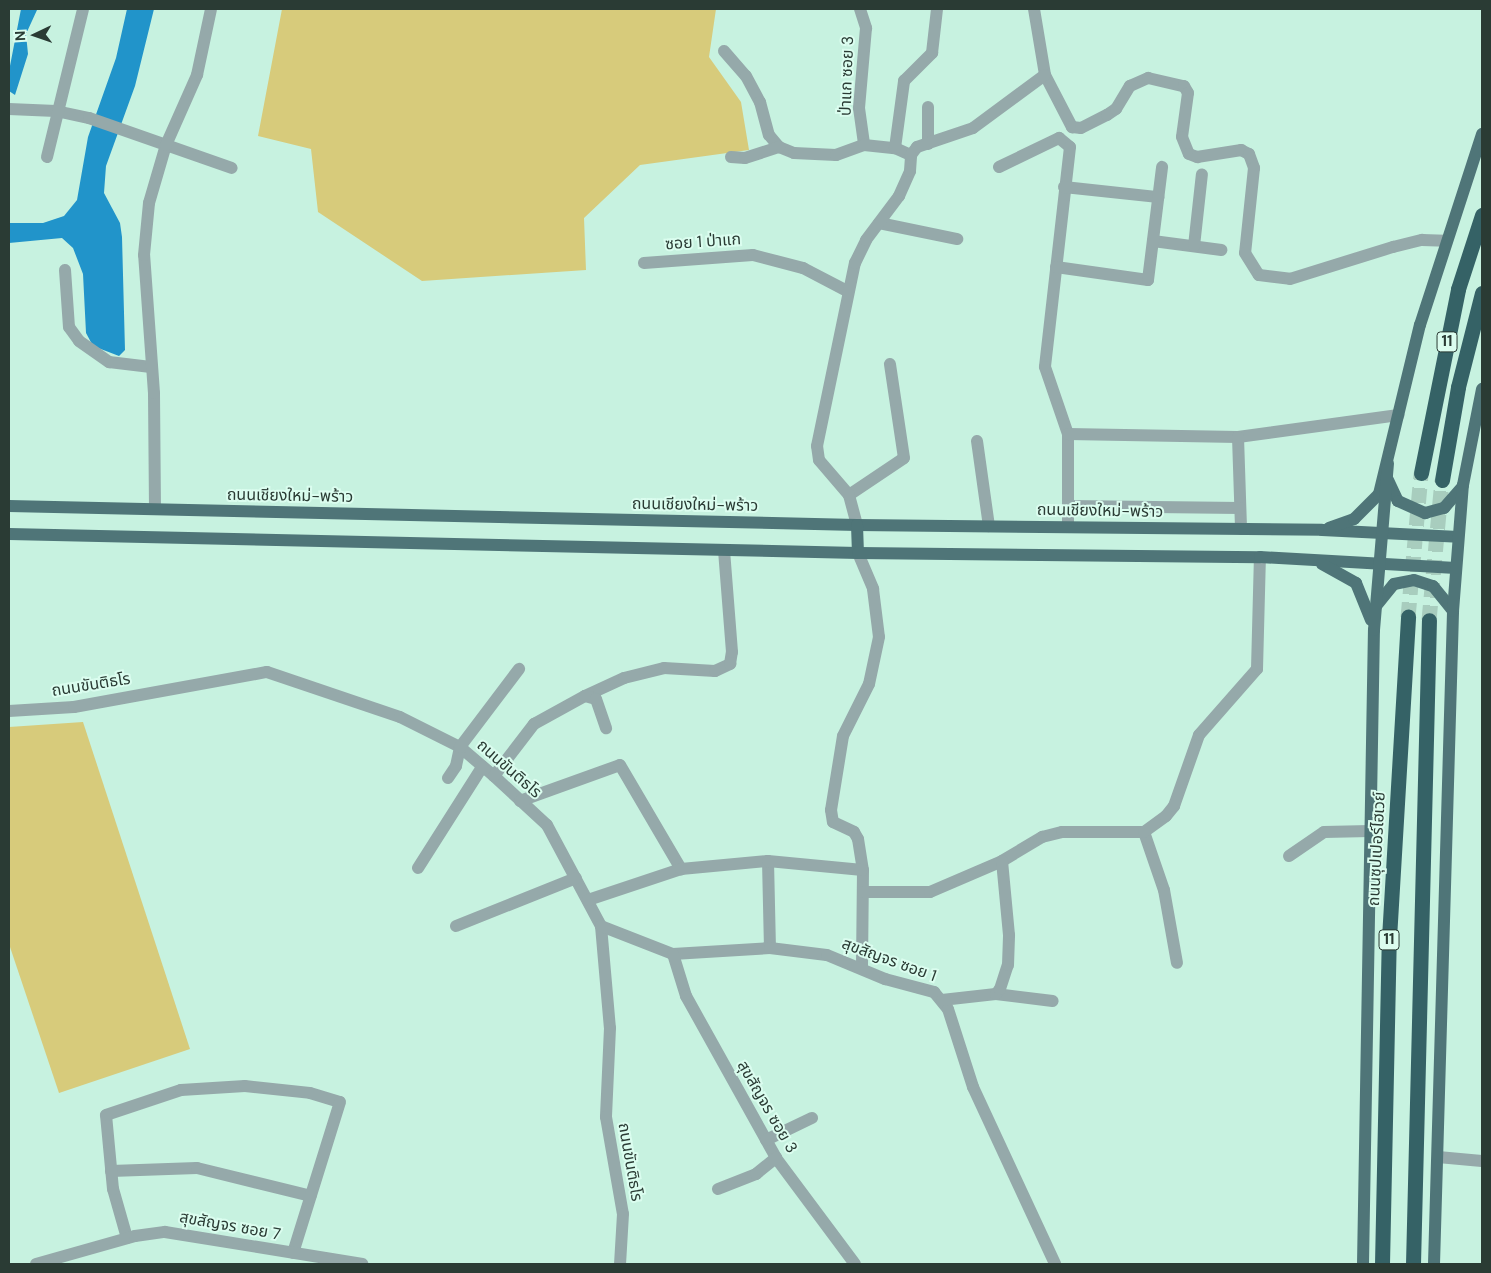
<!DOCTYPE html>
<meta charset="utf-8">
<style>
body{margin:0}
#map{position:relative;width:1491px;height:1273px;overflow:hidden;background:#c7f2e0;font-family:"DM Sans","Noto Sans Thai",sans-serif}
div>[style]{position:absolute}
.green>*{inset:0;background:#d7cb7b}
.water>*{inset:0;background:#2194ca}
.highway-tunnel>*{height:15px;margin-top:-7.5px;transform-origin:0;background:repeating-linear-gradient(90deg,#a8cdbe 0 15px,transparent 0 23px)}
.minor>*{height:12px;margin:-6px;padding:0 6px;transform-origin:6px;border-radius:6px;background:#95a9aa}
.major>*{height:12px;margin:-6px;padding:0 6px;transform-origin:6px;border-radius:6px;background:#4f7578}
.highway>*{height:15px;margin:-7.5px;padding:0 7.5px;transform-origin:7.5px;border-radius:7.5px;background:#356266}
span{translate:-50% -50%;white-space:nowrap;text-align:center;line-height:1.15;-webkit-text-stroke:4px #dbfdef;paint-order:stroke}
.shield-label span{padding:1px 4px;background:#dbfdef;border:1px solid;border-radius:4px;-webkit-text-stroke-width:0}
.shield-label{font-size:15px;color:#2a3b34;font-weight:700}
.street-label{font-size:16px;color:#2a3b34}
.frame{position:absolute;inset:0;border:10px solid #2a3b34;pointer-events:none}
.north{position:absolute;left:10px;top:10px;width:50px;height:50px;-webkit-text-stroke:4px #dbfdef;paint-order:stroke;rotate:267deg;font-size:14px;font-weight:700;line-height:20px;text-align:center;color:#2a3b34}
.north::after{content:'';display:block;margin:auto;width:18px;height:22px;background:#2a3b34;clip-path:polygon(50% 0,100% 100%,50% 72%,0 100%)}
</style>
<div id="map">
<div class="green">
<i style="clip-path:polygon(282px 9px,716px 9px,709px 57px,741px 102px,749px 150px,640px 165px,584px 218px,586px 270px,422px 281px,318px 212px,311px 149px,258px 136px)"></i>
<i style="clip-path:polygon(83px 722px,190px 1049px,59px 1093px,9px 944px,9px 727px)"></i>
</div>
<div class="water">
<i style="clip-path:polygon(21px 9px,37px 10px,26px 34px,28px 54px,15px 95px,9px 91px,9px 71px)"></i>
<i style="clip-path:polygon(127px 9px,154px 9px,135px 86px,106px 166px,104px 193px,120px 223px,122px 237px,125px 350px,119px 356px,93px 346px,86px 333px,83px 274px,73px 248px,62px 238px,9px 243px,9px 223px,43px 223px,64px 216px,77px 200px,88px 137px,116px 58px)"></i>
</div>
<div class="highway-tunnel">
<i style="left:1408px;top:617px;width:145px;rotate:-84.8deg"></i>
<i style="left:1429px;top:620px;width:141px;rotate:-84.7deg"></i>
</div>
<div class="minor">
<i style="left:860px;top:9px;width:20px;rotate:72deg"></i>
<i style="left:866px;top:28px;width:80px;rotate:95deg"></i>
<i style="left:859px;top:108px;width:37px;rotate:82deg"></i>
<i style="left:1034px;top:9px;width:67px;rotate:80.5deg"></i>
<i style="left:1045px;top:75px;width:59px;rotate:62.6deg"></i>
<i style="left:1072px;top:127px;width:9px;rotate:6deg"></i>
<i style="left:1081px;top:128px;width:29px;rotate:-27deg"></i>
<i style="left:1107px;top:115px;width:11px;rotate:-34deg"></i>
<i style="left:1116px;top:109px;width:27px;rotate:-59deg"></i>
<i style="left:1130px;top:86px;width:20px;rotate:-24deg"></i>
<i style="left:1148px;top:78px;width:37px;rotate:13deg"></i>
<i style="left:1184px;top:86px;width:8px;rotate:60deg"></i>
<i style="left:1188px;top:93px;width:44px;rotate:97.8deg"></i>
<i style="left:1182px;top:137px;width:18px;rotate:68deg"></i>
<i style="left:1189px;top:154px;width:9px;rotate:21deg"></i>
<i style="left:1197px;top:157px;width:45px;rotate:-9deg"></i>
<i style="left:1241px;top:150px;width:9px;rotate:27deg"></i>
<i style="left:1249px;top:154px;width:15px;rotate:70deg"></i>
<i style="left:1254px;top:168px;width:85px;rotate:96deg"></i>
<i style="left:1245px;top:253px;width:26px;rotate:58deg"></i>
<i style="left:1259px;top:275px;width:31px;rotate:7deg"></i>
<i style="left:1290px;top:279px;width:108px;rotate:-17.3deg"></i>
<i style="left:1393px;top:247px;width:30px;rotate:-14deg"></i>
<i style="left:1422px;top:240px;width:23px;rotate:2deg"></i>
<i style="left:724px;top:51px;width:33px;rotate:49deg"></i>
<i style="left:746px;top:76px;width:30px;rotate:62deg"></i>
<i style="left:760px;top:102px;width:34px;rotate:75deg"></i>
<i style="left:769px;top:135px;width:16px;rotate:50deg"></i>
<i style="left:779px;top:147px;width:16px;rotate:22deg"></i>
<i style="left:794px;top:153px;width:42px;rotate:2.7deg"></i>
<i style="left:836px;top:155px;width:30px;rotate:-20deg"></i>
<i style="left:864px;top:145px;width:31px;rotate:6deg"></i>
<i style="left:895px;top:148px;width:17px;rotate:24deg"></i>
<i style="left:928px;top:107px;width:37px;rotate:90deg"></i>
<i style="left:9px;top:109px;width:47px;rotate:2.4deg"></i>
<i style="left:56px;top:111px;width:34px;rotate:12deg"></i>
<i style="left:89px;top:118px;width:151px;rotate:19.3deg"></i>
<i style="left:895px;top:148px;width:68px;rotate:-82.3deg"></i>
<i style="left:904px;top:81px;width:40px;rotate:-45deg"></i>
<i style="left:932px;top:53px;width:44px;rotate:-83.5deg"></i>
<i style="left:47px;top:157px;width:152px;rotate:-76.3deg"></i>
<i style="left:731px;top:157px;width:14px;rotate:4deg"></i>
<i style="left:745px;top:158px;width:36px;rotate:-18deg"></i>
<i style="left:999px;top:167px;width:67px;rotate:-25.8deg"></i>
<i style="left:1059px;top:138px;width:14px;rotate:39deg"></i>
<i style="left:1070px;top:147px;width:221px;rotate:96.5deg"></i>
<i style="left:1045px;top:367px;width:71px;rotate:71.1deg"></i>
<i style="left:1068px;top:434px;width:93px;rotate:90deg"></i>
<i style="left:1064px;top:187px;width:95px;rotate:6.1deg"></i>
<i style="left:879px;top:223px;width:80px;rotate:11.6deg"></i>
<i style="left:1153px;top:241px;width:69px;rotate:7.5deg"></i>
<i style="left:1194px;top:246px;width:72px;rotate:-83.7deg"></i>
<i style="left:644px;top:263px;width:109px;rotate:-4.2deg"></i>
<i style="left:753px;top:255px;width:52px;rotate:14.6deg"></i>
<i style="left:803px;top:268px;width:50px;rotate:27.6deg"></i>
<i style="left:1056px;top:267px;width:93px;rotate:8deg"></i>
<i style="left:1148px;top:280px;width:114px;rotate:-82.9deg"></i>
<i style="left:65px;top:270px;width:57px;rotate:86deg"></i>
<i style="left:69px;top:327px;width:17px;rotate:54deg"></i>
<i style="left:79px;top:341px;width:37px;rotate:35deg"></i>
<i style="left:109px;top:362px;width:42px;rotate:6.8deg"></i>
<i style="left:1068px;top:434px;width:170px;rotate:1deg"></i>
<i style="left:1238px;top:437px;width:162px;rotate:-7.8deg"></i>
<i style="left:1238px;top:437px;width:92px;rotate:88.1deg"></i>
<i style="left:977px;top:441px;width:86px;rotate:82deg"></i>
<i style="left:849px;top:495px;width:66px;rotate:-33.9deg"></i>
<i style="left:904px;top:458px;width:95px;rotate:-98.5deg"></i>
<i style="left:1068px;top:506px;width:172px;rotate:0.7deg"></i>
<i style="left:155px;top:509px;width:116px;rotate:-90.5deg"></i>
<i style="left:154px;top:393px;width:138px;rotate:-94.1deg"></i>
<i style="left:144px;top:255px;width:52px;rotate:-84.5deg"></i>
<i style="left:149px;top:203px;width:60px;rotate:-73.7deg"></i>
<i style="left:166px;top:145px;width:77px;rotate:-66.1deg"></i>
<i style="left:197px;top:75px;width:67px;rotate:-78deg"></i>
<i style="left:857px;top:525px;width:31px;rotate:-105deg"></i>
<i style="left:849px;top:495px;width:46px;rotate:-130.6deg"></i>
<i style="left:819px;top:460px;width:14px;rotate:-98deg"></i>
<i style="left:817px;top:446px;width:187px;rotate:-78.3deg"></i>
<i style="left:855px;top:263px;width:25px;rotate:-64deg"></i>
<i style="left:866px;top:240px;width:55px;rotate:-53.1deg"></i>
<i style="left:899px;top:196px;width:27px;rotate:-66deg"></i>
<i style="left:910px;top:171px;width:16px;rotate:-86deg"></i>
<i style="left:911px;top:155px;width:10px;rotate:-53deg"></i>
<i style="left:917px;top:147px;width:59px;rotate:-18.7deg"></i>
<i style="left:973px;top:128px;width:89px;rotate:-36.4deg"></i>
<i style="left:858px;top:553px;width:39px;rotate:67deg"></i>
<i style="left:873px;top:589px;width:48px;rotate:82.9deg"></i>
<i style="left:879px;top:637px;width:48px;rotate:102deg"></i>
<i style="left:869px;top:684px;width:58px;rotate:116.6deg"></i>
<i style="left:843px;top:736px;width:75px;rotate:99.2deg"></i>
<i style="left:831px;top:810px;width:12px;rotate:81deg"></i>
<i style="left:833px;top:822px;width:23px;rotate:25deg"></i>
<i style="left:854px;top:832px;width:8px;rotate:60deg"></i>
<i style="left:858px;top:839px;width:31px;rotate:81deg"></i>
<i style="left:863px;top:870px;width:98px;rotate:90.6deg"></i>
<i style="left:585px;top:696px;width:43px;rotate:-24.8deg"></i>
<i style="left:624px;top:678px;width:41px;rotate:-14deg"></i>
<i style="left:664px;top:668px;width:51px;rotate:3.4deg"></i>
<i style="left:715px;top:671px;width:17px;rotate:-25deg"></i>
<i style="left:730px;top:664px;width:12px;rotate:-81deg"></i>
<i style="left:732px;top:652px;width:102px;rotate:-94.5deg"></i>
<i style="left:9px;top:711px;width:65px;rotate:-3.5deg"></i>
<i style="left:74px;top:707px;width:196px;rotate:-10.3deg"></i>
<i style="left:267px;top:672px;width:140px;rotate:18.7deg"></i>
<i style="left:400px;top:717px;width:67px;rotate:26.6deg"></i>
<i style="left:460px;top:747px;width:45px;rotate:40.5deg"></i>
<i style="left:494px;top:776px;width:72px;rotate:42.8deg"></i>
<i style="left:547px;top:825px;width:115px;rotate:61.9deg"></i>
<i style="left:601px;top:926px;width:102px;rotate:85deg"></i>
<i style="left:610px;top:1028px;width:89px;rotate:92.6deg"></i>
<i style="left:606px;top:1117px;width:98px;rotate:80.1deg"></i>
<i style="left:623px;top:1214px;width:50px;rotate:93.4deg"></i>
<i style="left:494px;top:776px;width:66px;rotate:-52.4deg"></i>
<i style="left:534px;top:724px;width:58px;rotate:-28.8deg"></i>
<i style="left:585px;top:696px;width:11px;rotate:15deg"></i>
<i style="left:596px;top:699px;width:31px;rotate:71deg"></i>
<i style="left:448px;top:778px;width:14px;rotate:-56deg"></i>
<i style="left:456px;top:766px;width:19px;rotate:-78deg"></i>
<i style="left:460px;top:747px;width:98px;rotate:-52.9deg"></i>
<i style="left:520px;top:801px;width:106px;rotate:-19.8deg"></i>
<i style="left:620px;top:765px;width:121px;rotate:59.6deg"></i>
<i style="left:1144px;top:832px;width:61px;rotate:71deg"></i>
<i style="left:1164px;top:890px;width:74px;rotate:79.9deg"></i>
<i style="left:1289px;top:856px;width:42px;rotate:-34.4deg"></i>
<i style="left:1324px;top:832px;width:46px;rotate:-1.2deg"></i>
<i style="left:768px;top:861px;width:87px;rotate:88.7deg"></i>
<i style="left:418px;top:868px;width:120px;rotate:-57.6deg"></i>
<i style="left:863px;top:892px;width:67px"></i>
<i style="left:930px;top:892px;width:78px;rotate:-23.3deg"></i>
<i style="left:1002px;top:861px;width:47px;rotate:-31deg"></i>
<i style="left:1042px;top:837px;width:21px;rotate:-14deg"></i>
<i style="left:1062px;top:832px;width:82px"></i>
<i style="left:1144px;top:832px;width:27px;rotate:-36deg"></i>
<i style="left:1166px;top:816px;width:13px;rotate:-51deg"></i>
<i style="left:1174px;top:806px;width:75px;rotate:-70.6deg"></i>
<i style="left:1199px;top:735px;width:88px;rotate:-48.7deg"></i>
<i style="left:1257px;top:669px;width:112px;rotate:-88.5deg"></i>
<i style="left:588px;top:900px;width:98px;rotate:-18.4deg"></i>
<i style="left:681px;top:869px;width:87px;rotate:-5.3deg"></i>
<i style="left:768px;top:861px;width:95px;rotate:5.4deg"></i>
<i style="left:456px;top:926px;width:129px;rotate:-21.8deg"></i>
<i style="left:601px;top:926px;width:77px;rotate:21.3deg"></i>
<i style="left:673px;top:954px;width:97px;rotate:-3.5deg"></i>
<i style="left:770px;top:948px;width:57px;rotate:7deg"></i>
<i style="left:827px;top:955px;width:63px;rotate:22.5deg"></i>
<i style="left:885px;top:979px;width:51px;rotate:14.9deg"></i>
<i style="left:934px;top:992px;width:22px;rotate:51deg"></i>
<i style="left:948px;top:1009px;width:82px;rotate:72.2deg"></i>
<i style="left:973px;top:1087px;width:195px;rotate:65.1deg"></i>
<i style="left:673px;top:954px;width:44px;rotate:72.8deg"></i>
<i style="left:686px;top:996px;width:185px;rotate:60.9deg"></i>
<i style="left:776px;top:1158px;width:132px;rotate:53.3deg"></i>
<i style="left:996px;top:994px;width:57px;rotate:7deg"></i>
<i style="left:942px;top:1000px;width:54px;rotate:-6.3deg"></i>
<i style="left:996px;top:994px;width:6px;rotate:-51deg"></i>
<i style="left:1000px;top:989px;width:25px;rotate:-72deg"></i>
<i style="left:1008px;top:965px;width:30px;rotate:-88deg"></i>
<i style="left:1009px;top:935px;width:74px;rotate:-95.4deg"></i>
<i style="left:766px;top:1140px;width:51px;rotate:-25.6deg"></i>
<i style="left:1438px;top:1157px;width:44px;rotate:5.2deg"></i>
<i style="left:111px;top:1171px;width:86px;rotate:-2deg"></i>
<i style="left:197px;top:1168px;width:117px;rotate:13.8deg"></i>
<i style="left:718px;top:1189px;width:41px;rotate:-21.5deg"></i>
<i style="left:756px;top:1174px;width:26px;rotate:-39deg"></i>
<i style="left:127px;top:1238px;width:51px;rotate:-105.9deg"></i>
<i style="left:113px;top:1189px;width:74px;rotate:-95.4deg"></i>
<i style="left:106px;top:1115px;width:79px;rotate:-18.4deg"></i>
<i style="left:181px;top:1090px;width:64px;rotate:-3.6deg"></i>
<i style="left:245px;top:1086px;width:65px;rotate:6.1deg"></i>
<i style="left:310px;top:1093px;width:31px;rotate:17deg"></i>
<i style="left:340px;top:1102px;width:158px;rotate:107.3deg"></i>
<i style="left:36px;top:1264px;width:103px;rotate:-15.8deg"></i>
<i style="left:135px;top:1236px;width:30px;rotate:-8deg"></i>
<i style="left:165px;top:1232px;width:200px;rotate:9.2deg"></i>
</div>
<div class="major">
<i style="left:1388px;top:480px;width:23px;rotate:65deg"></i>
<i style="left:1398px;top:501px;width:30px;rotate:24deg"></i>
<i style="left:1425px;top:513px;width:20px;rotate:-15deg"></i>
<i style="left:1444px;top:508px;width:28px;rotate:-49deg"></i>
<i style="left:9px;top:506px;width:848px;rotate:1.28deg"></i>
<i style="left:857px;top:525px;width:465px;rotate:0.6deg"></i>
<i style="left:1322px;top:530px;width:136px;rotate:2.9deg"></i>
<i style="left:857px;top:525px;width:28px;rotate:88deg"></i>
<i style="left:1329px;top:528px;width:27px;rotate:-20deg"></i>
<i style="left:1354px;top:519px;width:35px;rotate:-45deg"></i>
<i style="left:1379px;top:494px;width:174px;rotate:-76.4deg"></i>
<i style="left:1420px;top:325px;width:201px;rotate:-72deg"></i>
<i style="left:9px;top:534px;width:849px;rotate:1.28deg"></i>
<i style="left:858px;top:553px;width:402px;rotate:0.6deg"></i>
<i style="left:1260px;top:557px;width:196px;rotate:3.2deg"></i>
<i style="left:1322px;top:564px;width:39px;rotate:29deg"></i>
<i style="left:1356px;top:583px;width:40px;rotate:68deg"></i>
<i style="left:1376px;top:606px;width:28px;rotate:-51deg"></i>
<i style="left:1394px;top:584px;width:20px;rotate:-11deg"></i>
<i style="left:1414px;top:580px;width:20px;rotate:18deg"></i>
<i style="left:1433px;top:586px;width:32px;rotate:51deg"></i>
<i style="left:1363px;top:1264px;width:634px;rotate:-89.01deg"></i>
<i style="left:1374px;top:630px;width:167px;rotate:-85.2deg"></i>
<i style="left:1434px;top:1264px;width:653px;rotate:-88.33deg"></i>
<i style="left:1453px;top:611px;width:126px;rotate:-85.5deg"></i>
<i style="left:1463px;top:485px;width:98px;rotate:-78.8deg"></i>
</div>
<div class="highway">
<i style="left:1421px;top:473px;width:188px;rotate:-78.6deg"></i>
<i style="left:1458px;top:289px;width:78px;rotate:-72deg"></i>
<i style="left:1442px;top:480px;width:94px;rotate:-80.2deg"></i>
<i style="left:1458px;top:387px;width:97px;rotate:-75.7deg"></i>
<i style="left:1382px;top:1264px;width:326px;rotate:-88.8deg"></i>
<i style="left:1389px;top:938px;width:322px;rotate:-86.6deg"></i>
<i style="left:1413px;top:1264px;width:644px;rotate:-88.58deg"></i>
</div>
<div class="shield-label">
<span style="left:1447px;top:342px">11</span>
<span style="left:1389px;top:940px">11</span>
</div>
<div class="street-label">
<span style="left:847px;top:76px;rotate:-88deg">ป่าแก ซอย 3</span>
<span style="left:703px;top:242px;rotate:-4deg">ซอย 1 ป่าแก</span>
<span style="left:290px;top:496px;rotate:1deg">ถนนเชียงใหม่-พร้าว</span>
<span style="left:695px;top:505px;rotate:1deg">ถนนเชียงใหม่-พร้าว</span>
<span style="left:1100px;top:511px;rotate:1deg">ถนนเชียงใหม่-พร้าว</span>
<span style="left:91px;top:685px;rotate:-9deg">ถนนขันติธโร</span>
<span style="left:509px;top:769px;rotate:41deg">ถนนขันติธโร</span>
<span style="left:1377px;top:849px;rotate:-87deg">ถนนซุปเปอร์ไฮเวย์</span>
<span style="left:889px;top:960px;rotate:20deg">สุขสัญจร ซอย 1</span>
<span style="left:767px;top:1107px;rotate:60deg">สุขสัญจร ซอย 3</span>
<span style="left:630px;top:1162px;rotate:80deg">ถนนขันติธโร</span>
<span style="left:230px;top:1226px;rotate:10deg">สุขสัญจร ซอย 7</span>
</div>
<div class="frame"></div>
<div class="north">N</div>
</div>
